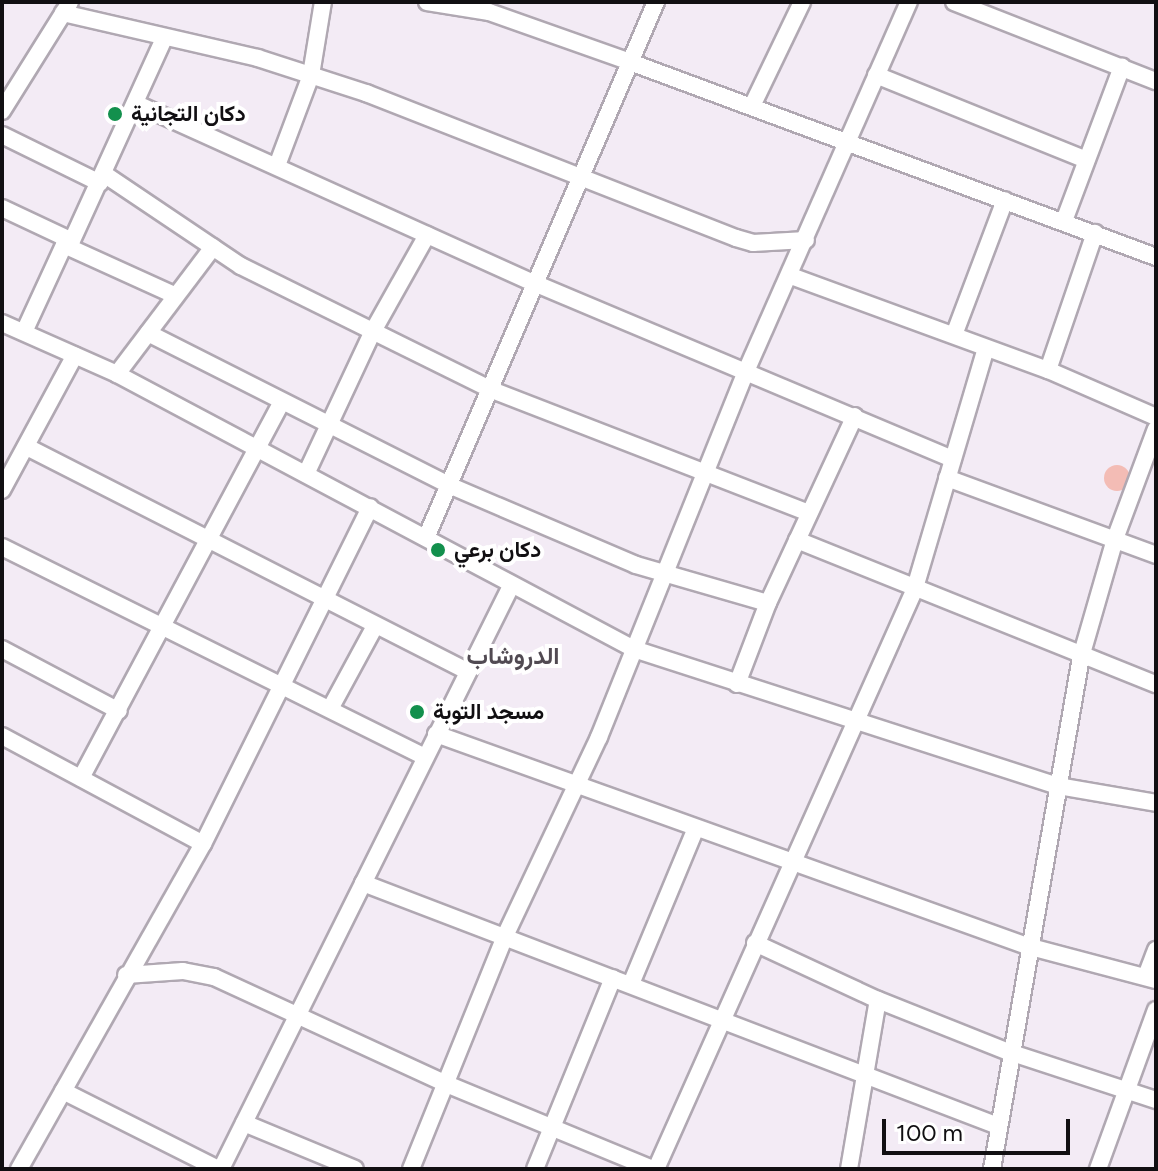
<!DOCTYPE html>
<meta charset="utf-8">
<style>
body{margin:0}
#map{position:relative;width:1158px;height:1171px;overflow:hidden;background:#f3ebf5;font-family:Figtree,Vazirmatn,sans-serif}
div>[style]{position:absolute}
.green>*{inset:0;background:#f3bcb5}
.round{border-radius:50%}
.roads{filter:drop-shadow(2px 0 #b0a8b2) drop-shadow(-2px 0 #b0a8b2) drop-shadow(0 2px #b0a8b2) drop-shadow(0 -2px #b0a8b2)}
.minor>*{height:16px;margin:-8px;padding:0 8px;transform-origin:8px;border-radius:8px;background:#fff}
.dots>*{width:22px;height:22px;translate:-50% -50%;box-sizing:border-box;border:4px solid #fff;border-radius:50%}
span{translate:-50% -50%;white-space:nowrap;text-align:center;line-height:1.15;-webkit-text-stroke:8px #fff;paint-order:stroke}
.poi-label{font-size:22px;color:#110f12;font-weight:700}
.left{translate:0 -50%;text-align:left}
.neighbourhood-label{font-size:24px;color:#514a52;font-weight:700}
.frame{position:absolute;inset:0;border:4px solid #110f12;pointer-events:none}
.scale{position:absolute;left:882px;top:1119px;width:188px;height:36px;box-sizing:border-box;border:4px solid #110f12;border-top:0;padding-left:10px;font-size:24px;line-height:28px;white-space:nowrap;color:#110f12;-webkit-text-stroke:6px #fff;paint-order:stroke}
</style>
<div id="map">
<div class="green">
<i class="round" style="left:1104px;top:465px;width:26px;height:26px"></i>
</div>
<div class="roads">
<div class="minor">
<i style="left:427px;top:2px;width:63px;rotate:9.2deg"></i>
<i style="left:489px;top:12px;width:150px;rotate:19.5deg"></i>
<i style="left:630px;top:62px;width:561px;rotate:20.34deg"></i>
<i style="left:954px;top:2px;width:217px;rotate:21.4deg"></i>
<i style="left:63px;top:13px;width:200px;rotate:13deg"></i>
<i style="left:258px;top:58px;width:114px;rotate:18deg"></i>
<i style="left:366px;top:93px;width:397px;rotate:21.4deg"></i>
<i style="left:736px;top:238px;width:18px;rotate:16deg"></i>
<i style="left:753px;top:243px;width:53px;rotate:-3.2deg"></i>
<i style="left:876px;top:75px;width:227px;rotate:22deg"></i>
<i style="left:137px;top:104px;width:435px;rotate:24.3deg"></i>
<i style="left:534px;top:283px;width:454px;rotate:22.8deg"></i>
<i style="left:752px;top:106px;width:115px;rotate:-64.3deg"></i>
<i style="left:2px;top:111px;width:128px;rotate:-58deg"></i>
<i style="left:2px;top:135px;width:109px;rotate:26.1deg"></i>
<i style="left:278px;top:163px;width:94px;rotate:-69.4deg"></i>
<i style="left:311px;top:75px;width:74px;rotate:-80.7deg"></i>
<i style="left:104px;top:174px;width:165px;rotate:33.9deg"></i>
<i style="left:241px;top:266px;width:280px;rotate:26.3deg"></i>
<i style="left:492px;top:390px;width:340px;rotate:21.2deg"></i>
<i style="left:2px;top:208px;width:77px;rotate:25.2deg"></i>
<i style="left:1064px;top:221px;width:165px;rotate:-69.4deg"></i>
<i style="left:69px;top:247px;width:226px;rotate:-65.5deg"></i>
<i style="left:791px;top:276px;width:274px;rotate:20.1deg"></i>
<i style="left:1048px;top:370px;width:118px;rotate:23.5deg"></i>
<i style="left:2px;top:323px;width:126px;rotate:23.9deg"></i>
<i style="left:117px;top:374px;width:586px;rotate:28.01deg"></i>
<i style="left:634px;top:649px;width:446px;rotate:17.9deg"></i>
<i style="left:1058px;top:786px;width:99px;rotate:9.8deg"></i>
<i style="left:24px;top:332px;width:96px;rotate:-65.3deg"></i>
<i style="left:64px;top:245px;width:121px;rotate:24.4deg"></i>
<i style="left:148px;top:333px;width:339px;rotate:26.8deg"></i>
<i style="left:451px;top:486px;width:201px;rotate:23.1deg"></i>
<i style="left:636px;top:565px;width:137px;rotate:16.1deg"></i>
<i style="left:954px;top:335px;width:144px;rotate:-69.3deg"></i>
<i style="left:1048px;top:370px;width:145px;rotate:-71.1deg"></i>
<i style="left:117px;top:374px;width:159px;rotate:-52.9deg"></i>
<i style="left:27px;top:447px;width:495px;rotate:27deg"></i>
<i style="left:306px;top:474px;width:158px;rotate:-64.9deg"></i>
<i style="left:373px;top:331px;width:110px;rotate:-60.6deg"></i>
<i style="left:947px;top:478px;width:223px;rotate:20.2deg"></i>
<i style="left:2px;top:490px;width:153px;rotate:-61.6deg"></i>
<i style="left:426px;top:538px;width:583px;rotate:-66.78deg"></i>
<i style="left:797px;top:540px;width:387px;rotate:21.9deg"></i>
<i style="left:2px;top:547px;width:472px;rotate:26.4deg"></i>
<i style="left:2px;top:649px;width:132px;rotate:27.9deg"></i>
<i style="left:737px;top:684px;width:87px;rotate:-69.1deg"></i>
<i style="left:768px;top:603px;width:206px;rotate:-65.1deg"></i>
<i style="left:330px;top:709px;width:94px;rotate:-61.5deg"></i>
<i style="left:436px;top:734px;width:628px;rotate:19.73deg"></i>
<i style="left:1027px;top:946px;width:133px;rotate:14.8deg"></i>
<i style="left:2px;top:736px;width:228px;rotate:28.2deg"></i>
<i style="left:81px;top:778px;width:425px;rotate:-61.9deg"></i>
<i style="left:363px;top:883px;width:680px;rotate:20.94deg"></i>
<i style="left:755px;top:943px;width:136px;rotate:24.9deg"></i>
<i style="left:878px;top:1000px;width:141px;rotate:21.7deg"></i>
<i style="left:1009px;top:1052px;width:155px;rotate:18.1deg"></i>
<i style="left:126px;top:975px;width:57px;rotate:-4deg"></i>
<i style="left:183px;top:971px;width:32px;rotate:11deg"></i>
<i style="left:214px;top:977px;width:253px;rotate:24.7deg"></i>
<i style="left:444px;top:1083px;width:226px;rotate:22.4deg"></i>
<i style="left:1146px;top:976px;width:28px;rotate:-69deg"></i>
<i style="left:631px;top:984px;width:169px;rotate:-67.4deg"></i>
<i style="left:63px;top:1091px;width:174px;rotate:26.7deg"></i>
<i style="left:244px;top:1123px;width:120px;rotate:22.5deg"></i>
<i style="left:19px;top:1169px;width:373px;rotate:-60.5deg"></i>
<i style="left:203px;top:844px;width:376px;rotate:-63.6deg"></i>
<i style="left:221px;top:1169px;width:651px;rotate:-63.55deg"></i>
<i style="left:411px;top:1169px;width:251px;rotate:-68deg"></i>
<i style="left:505px;top:936px;width:220px;rotate:-64.7deg"></i>
<i style="left:599px;top:737px;width:397px;rotate:-68.1deg"></i>
<i style="left:747px;top:369px;width:401px;rotate:-66.2deg"></i>
<i style="left:535px;top:1169px;width:206px;rotate:-67.8deg"></i>
<i style="left:656px;top:1169px;width:633px;rotate:-65.95deg"></i>
<i style="left:914px;top:591px;width:253px;rotate:-73.5deg"></i>
<i style="left:849px;top:1169px;width:171px;rotate:-80.3deg"></i>
<i style="left:992px;top:1169px;width:520px;rotate:-80.14deg"></i>
<i style="left:1081px;top:657px;width:123px;rotate:-73.9deg"></i>
<i style="left:1115px;top:539px;width:117px;rotate:-69.6deg"></i>
<i style="left:1098px;top:1169px;width:169px;rotate:-70deg"></i>
</div>
</div>
<div class="dots">
<i style="left:115px;top:114px;background:#13904d"></i>
<i style="left:438px;top:550px;background:#13904d"></i>
<i style="left:417px;top:712px;background:#13904d"></i>
</div>
<div class="poi-label">
<span class="left" style="left:131px;top:114px">دكان التجانية</span>
<span class="left" style="left:454px;top:550px">دكان برعي</span>
<span class="left" style="left:433px;top:712px">مسجد التوبة</span>
</div>
<div class="neighbourhood-label">
<span style="left:513px;top:656px">الدروشاب</span>
</div>
<div class="frame"></div>
<div class="scale">100 m</div>
</div>
